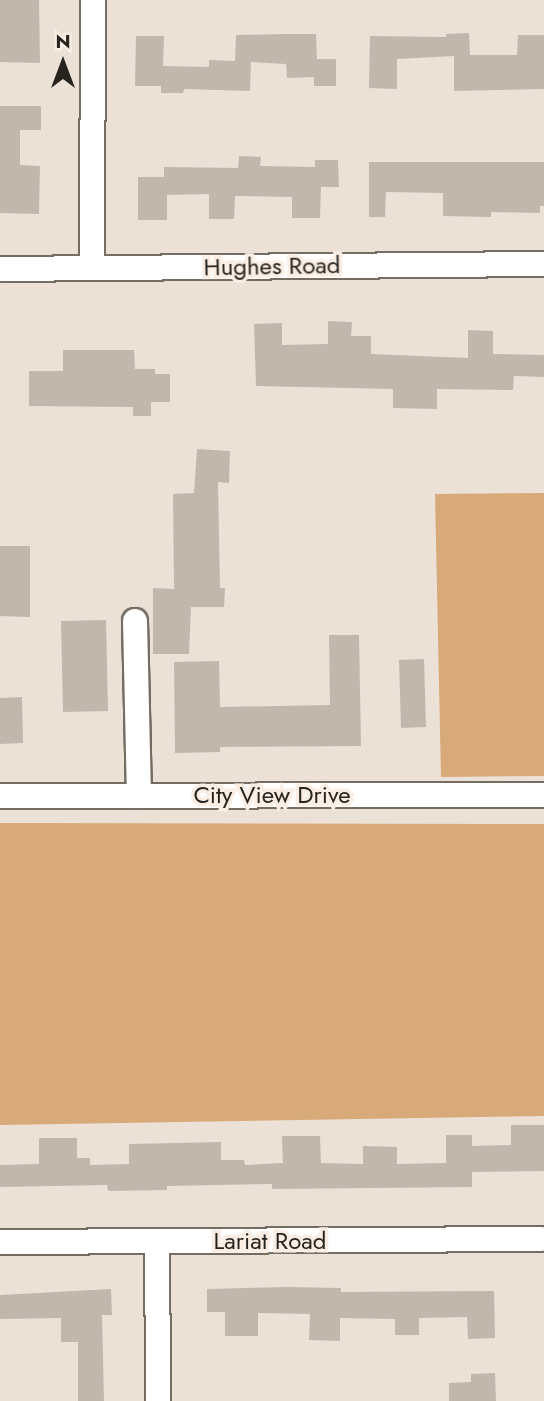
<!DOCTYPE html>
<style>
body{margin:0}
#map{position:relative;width:544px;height:1401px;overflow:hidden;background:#ece1d7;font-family:Jost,sans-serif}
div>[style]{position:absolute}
.green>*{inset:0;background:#d8a979}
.building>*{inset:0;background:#c2b7ad}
.roads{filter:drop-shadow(2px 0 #756c62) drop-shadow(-2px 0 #756c62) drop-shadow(0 2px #756c62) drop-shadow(0 -2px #756c62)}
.street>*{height:24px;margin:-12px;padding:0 12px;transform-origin:12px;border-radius:12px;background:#fff}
span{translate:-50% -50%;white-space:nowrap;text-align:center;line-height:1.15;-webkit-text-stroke:7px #faeee4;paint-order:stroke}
.street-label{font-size:24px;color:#27231f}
.north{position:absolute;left:28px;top:28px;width:70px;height:70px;-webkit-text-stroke:5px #faeee4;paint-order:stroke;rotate:0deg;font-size:19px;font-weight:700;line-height:28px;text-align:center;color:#27231f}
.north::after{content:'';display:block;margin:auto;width:24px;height:32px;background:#27231f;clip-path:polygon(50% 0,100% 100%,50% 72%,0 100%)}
</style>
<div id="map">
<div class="green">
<i style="clip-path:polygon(544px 493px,544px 776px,441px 777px,435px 494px)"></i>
<i style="clip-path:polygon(0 823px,544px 824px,544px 1116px,0 1125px)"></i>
</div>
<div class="building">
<i style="clip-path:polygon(0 0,39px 0,40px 63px,0 62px)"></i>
<i style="clip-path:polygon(469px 33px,470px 55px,517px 55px,518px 35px,544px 35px,544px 89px,454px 91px,454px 56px,397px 59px,397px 89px,369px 88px,370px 36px,446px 37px,446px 34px)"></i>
<i style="clip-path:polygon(286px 34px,316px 34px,317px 59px,336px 59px,336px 86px,314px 86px,314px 77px,287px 78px,286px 64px,251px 62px,250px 91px,184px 89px,183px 93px,161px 93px,161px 86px,135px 86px,136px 36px,164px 36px,163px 66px,209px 67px,209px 60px,235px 61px,236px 35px)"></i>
<i style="clip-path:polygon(0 106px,41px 106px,41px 130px,20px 130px,20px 165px,40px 166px,39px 214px,0 213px)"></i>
<i style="clip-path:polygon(239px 156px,261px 157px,260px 166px,315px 167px,315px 160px,338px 160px,339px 187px,321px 187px,320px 218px,292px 218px,292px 197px,235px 196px,234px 219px,209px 219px,209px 194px,167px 195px,167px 220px,138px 220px,138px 177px,164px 177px,164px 167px,238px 168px)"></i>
<i style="clip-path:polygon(369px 162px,544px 162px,544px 206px,540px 206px,540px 213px,491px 212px,491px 217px,443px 216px,443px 193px,386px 192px,385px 217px,369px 217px)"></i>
<i style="clip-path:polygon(328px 321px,352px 322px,351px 336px,371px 336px,371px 354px,468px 358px,468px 330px,493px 331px,493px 354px,544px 355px,544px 377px,514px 376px,513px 390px,437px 389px,437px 409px,393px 408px,393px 389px,256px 386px,254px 324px,282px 323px,282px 345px,328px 344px)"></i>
<i style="clip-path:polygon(63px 350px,134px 350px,135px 369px,155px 369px,155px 374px,170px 374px,170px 402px,151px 402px,151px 416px,133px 416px,133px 407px,29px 406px,29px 371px,63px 371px)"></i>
<i style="clip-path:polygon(197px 449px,230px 451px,229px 483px,218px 482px,220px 588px,225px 588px,224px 607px,191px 607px,189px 654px,153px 654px,153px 588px,174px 589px,173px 494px,194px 493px)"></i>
<i style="clip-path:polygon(0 546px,30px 546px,30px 617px,0 616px)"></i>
<i style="clip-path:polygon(106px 620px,108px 711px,63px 712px,61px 621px)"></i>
<i style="clip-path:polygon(329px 635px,359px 635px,361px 746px,220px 747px,220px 752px,175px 753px,174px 662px,219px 661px,220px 707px,330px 705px)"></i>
<i style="clip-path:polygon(424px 659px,426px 727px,401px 728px,399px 660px)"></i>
<i style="clip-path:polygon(22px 697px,23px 743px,0 744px,0 698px)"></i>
<i style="clip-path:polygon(511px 1125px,544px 1125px,544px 1171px,472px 1172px,472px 1187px,272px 1189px,272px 1184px,167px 1186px,167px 1190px,108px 1191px,107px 1185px,0 1187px,0 1165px,39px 1164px,39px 1138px,77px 1138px,77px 1158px,90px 1158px,90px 1165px,129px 1164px,129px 1144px,221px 1142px,221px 1160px,244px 1160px,245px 1165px,283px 1163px,282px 1136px,320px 1136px,321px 1163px,363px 1164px,363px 1146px,397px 1147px,397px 1164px,446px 1163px,446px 1135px,472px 1135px,472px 1146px,511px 1145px)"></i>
<i style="clip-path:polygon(288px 1287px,341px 1288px,341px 1292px,494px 1291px,495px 1338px,468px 1339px,467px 1317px,419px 1318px,419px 1335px,395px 1335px,395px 1319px,340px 1318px,340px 1341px,309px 1340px,310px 1314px,258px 1313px,258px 1336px,225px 1336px,225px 1312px,207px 1312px,207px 1289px)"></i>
<i style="clip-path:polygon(111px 1289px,112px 1315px,102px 1315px,104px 1401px,78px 1401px,78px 1342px,61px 1342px,61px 1318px,0 1319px,0 1295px)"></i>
<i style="clip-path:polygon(495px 1373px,496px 1401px,449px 1401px,449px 1383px,471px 1382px,471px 1374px)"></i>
</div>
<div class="roads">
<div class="street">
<i style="left:92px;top:268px;width:268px;rotate:-89.8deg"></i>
<i style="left:0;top:269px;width:544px;rotate:-0.53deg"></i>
<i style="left:135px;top:621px;width:175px;rotate:88.7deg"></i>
<i style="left:0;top:796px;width:544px;rotate:-0.11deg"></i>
<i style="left:157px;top:1241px;width:160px;rotate:89.6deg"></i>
<i style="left:0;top:1242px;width:541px;rotate:-0.32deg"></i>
</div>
</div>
<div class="street-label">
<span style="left:272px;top:266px;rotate:-1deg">Hughes Road</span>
<span style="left:272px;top:795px">City View Drive</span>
<span style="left:270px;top:1241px">Lariat Road</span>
</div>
<div class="north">N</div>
</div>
